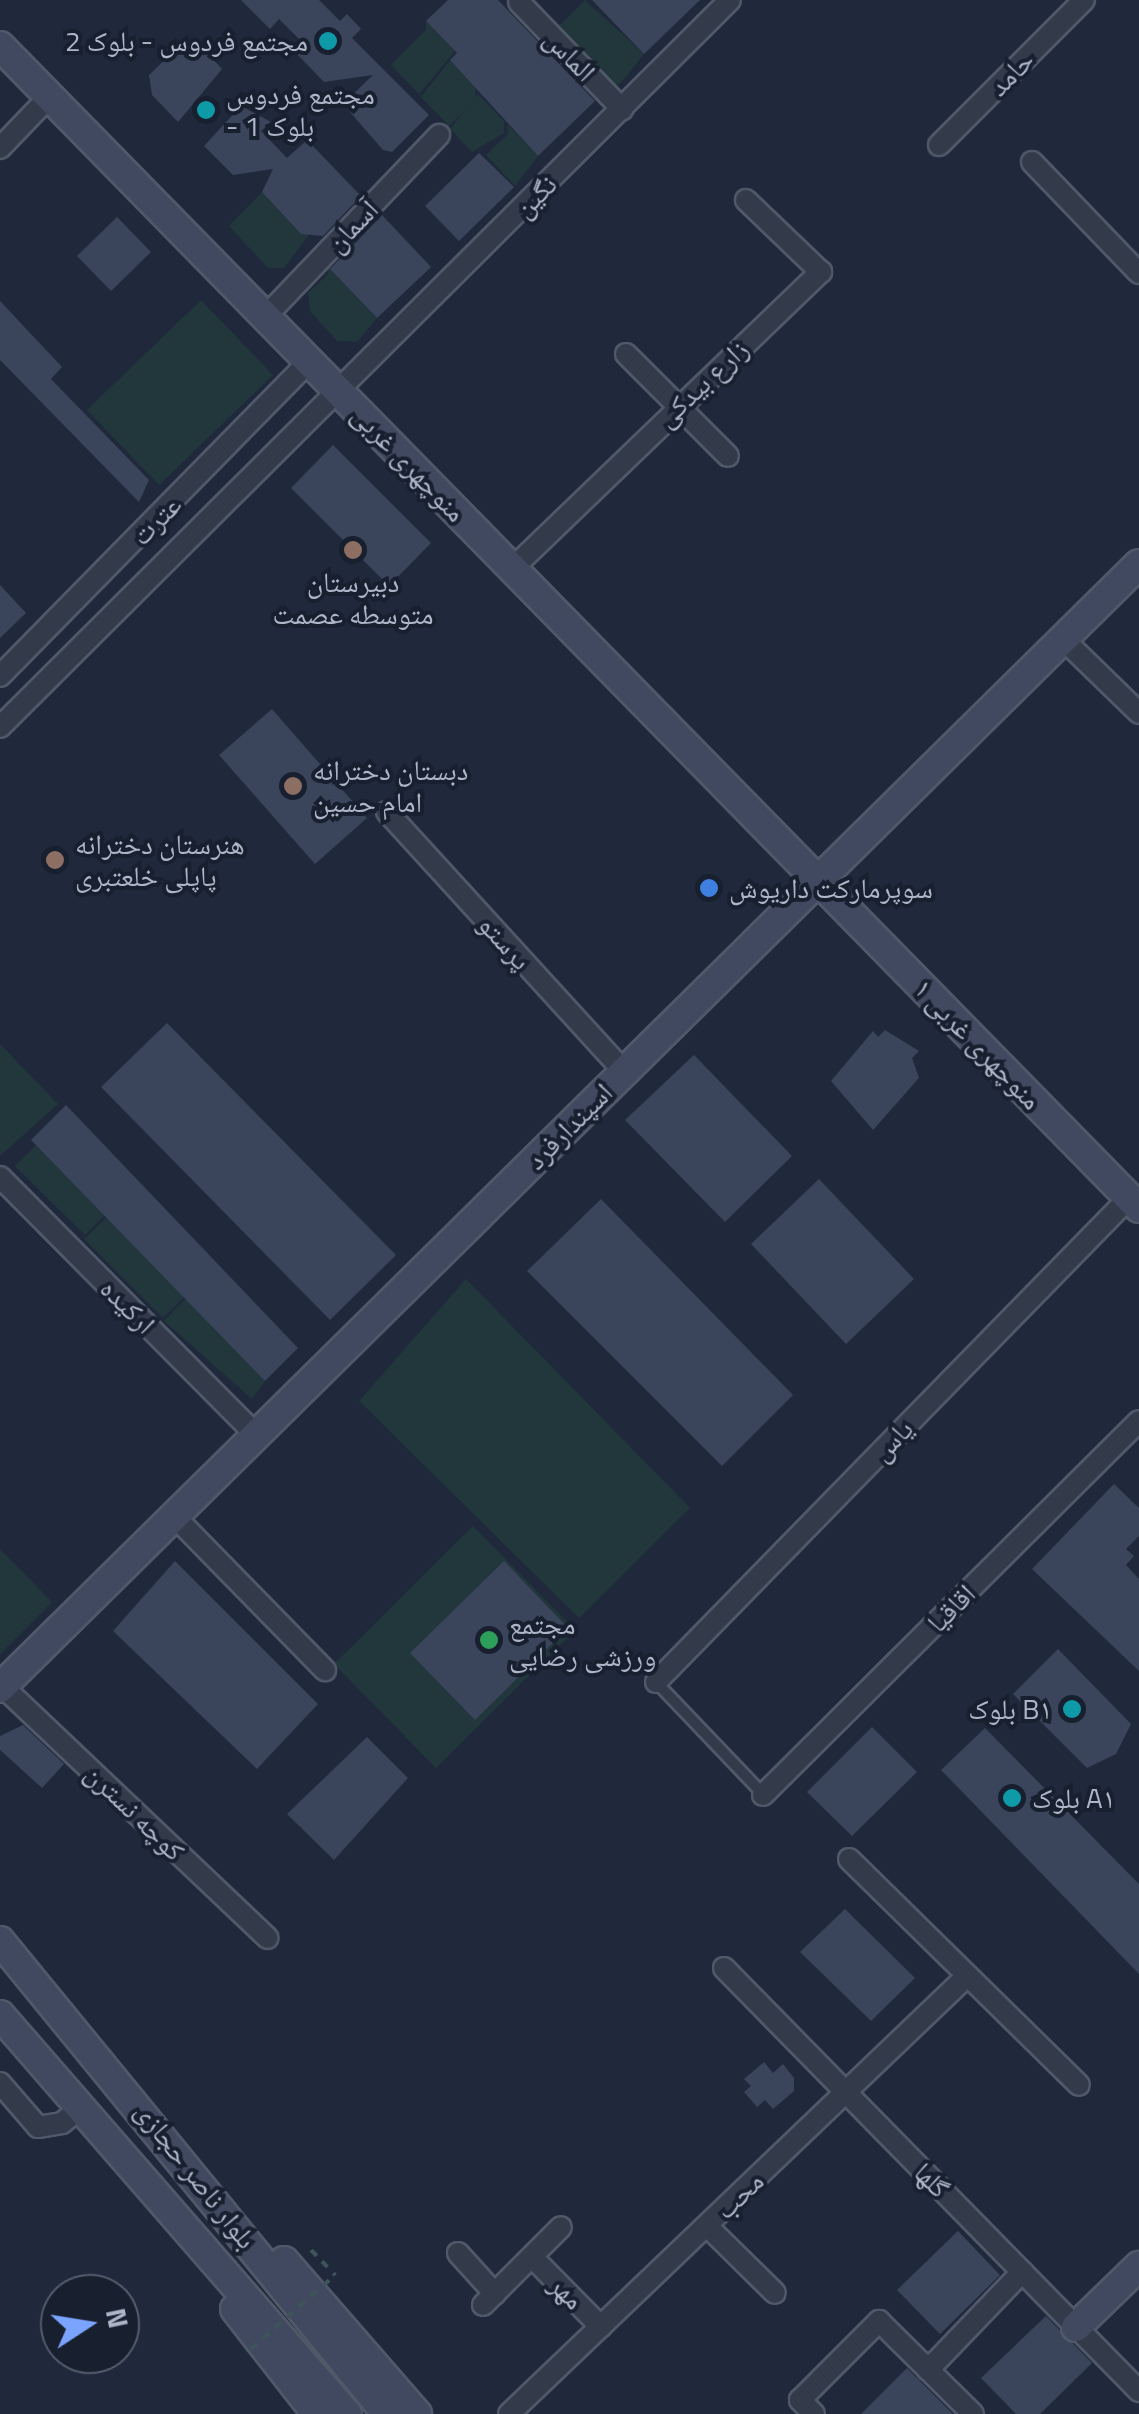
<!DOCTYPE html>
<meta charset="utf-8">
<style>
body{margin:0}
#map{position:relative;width:1139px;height:2414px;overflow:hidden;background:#1f293b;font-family:"Titillium Web","Noto Naskh Arabic",sans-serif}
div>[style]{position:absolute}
.green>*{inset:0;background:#21373c}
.building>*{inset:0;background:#3a455c}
.path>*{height:4px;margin-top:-2px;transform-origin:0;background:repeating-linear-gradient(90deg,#3e545a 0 8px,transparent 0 16px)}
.roads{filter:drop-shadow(2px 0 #505969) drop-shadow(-2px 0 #505969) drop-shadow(0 2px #505969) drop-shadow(0 -2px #505969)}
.lane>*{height:10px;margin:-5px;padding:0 5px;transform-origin:5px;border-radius:5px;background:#333b4b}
.street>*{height:20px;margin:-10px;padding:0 10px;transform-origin:10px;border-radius:10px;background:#333b4b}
.secondary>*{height:28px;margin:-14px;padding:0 14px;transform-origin:14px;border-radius:14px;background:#40495f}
.path-bridge>*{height:4px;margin-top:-2px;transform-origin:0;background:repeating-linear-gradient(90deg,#3e545a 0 8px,transparent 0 16px)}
.dots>*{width:28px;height:28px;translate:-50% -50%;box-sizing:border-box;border:5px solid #182030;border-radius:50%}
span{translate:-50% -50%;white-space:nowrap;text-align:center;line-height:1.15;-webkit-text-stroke:8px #182030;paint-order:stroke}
.poi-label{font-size:28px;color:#adb6c8}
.right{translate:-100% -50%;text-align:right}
.left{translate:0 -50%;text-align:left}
.street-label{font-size:28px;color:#adb6c8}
.north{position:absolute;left:40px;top:2274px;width:100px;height:100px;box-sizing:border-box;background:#182030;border:2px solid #545c6d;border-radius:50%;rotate:78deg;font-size:28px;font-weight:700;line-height:40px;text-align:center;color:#adb6c8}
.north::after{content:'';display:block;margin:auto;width:35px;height:45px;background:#7ba4ff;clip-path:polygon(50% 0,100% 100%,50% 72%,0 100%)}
</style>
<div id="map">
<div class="green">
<i style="clip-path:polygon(585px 0,644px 54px,620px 84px,609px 86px,555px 30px)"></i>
<i style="clip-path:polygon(426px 21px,455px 51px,419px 94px,391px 65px,426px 30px)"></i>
<i style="clip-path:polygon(450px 60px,476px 88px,475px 101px,449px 126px,421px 97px)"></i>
<i style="clip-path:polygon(478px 94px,504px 121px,504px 133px,472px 152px,450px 129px)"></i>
<i style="clip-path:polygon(507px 124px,538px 156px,515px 186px,486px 155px,508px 134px)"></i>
<i style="clip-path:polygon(262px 192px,301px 234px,311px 232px,284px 268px,268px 268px,229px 226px)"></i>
<i style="clip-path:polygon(326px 265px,377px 318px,357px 342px,337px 341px,310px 311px,308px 293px,328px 274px)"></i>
<i style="clip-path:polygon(201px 300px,273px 375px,159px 485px,87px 410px)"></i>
<i style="clip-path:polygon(0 1044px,58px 1104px,0 1156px)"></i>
<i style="clip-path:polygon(36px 1145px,106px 1214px,85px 1235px,15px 1166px)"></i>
<i style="clip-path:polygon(108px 1216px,186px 1295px,163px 1318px,84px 1239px)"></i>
<i style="clip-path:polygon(466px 1279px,690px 1508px,579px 1618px,359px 1401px)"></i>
<i style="clip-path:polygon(187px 1297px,265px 1381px,252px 1399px,164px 1321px)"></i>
<i style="clip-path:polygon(473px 1526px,575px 1630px,436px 1768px,334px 1664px)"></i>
<i style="clip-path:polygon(0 1549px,52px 1602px,0 1654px)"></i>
</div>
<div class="building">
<i style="clip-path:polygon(241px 0,319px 0,340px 21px,347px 14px,361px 29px,352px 38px,429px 115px,392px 152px,383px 150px,343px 104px,373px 75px,324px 82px,295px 52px,304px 44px,279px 19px,270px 29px)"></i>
<i style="clip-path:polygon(448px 0,498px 0,595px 101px,538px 156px,450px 60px,457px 53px,426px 21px)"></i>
<i style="clip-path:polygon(592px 0,700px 0,644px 54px)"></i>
<i style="clip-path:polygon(181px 44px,194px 58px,203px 49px,222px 69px,178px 122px,152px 95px,149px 75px)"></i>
<i style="clip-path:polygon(241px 106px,271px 122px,261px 131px,287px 158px,307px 140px,361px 196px,323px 236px,301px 234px,262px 192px,273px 169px,233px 175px,204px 146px)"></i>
<i style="clip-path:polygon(479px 153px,514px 187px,459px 241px,425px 206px)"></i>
<i style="clip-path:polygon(382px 215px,431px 267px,377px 318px,330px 269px)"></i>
<i style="clip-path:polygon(117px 217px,151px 252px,111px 291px,77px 256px)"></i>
<i style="clip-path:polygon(0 301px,62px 367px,51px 379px,149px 480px,139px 502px,0 360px)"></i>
<i style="clip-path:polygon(333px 445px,431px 543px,389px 586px,291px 488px)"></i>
<i style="clip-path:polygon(0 585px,26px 613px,0 638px)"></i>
<i style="clip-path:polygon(272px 709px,367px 818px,315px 864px,219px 755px)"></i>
<i style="clip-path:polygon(167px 1023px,396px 1255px,330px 1320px,101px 1087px)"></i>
<i style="clip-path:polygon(885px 1030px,919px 1051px,912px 1058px,919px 1078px,873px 1130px,831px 1081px,873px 1031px,878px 1037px)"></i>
<i style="clip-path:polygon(694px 1055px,792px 1156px,725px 1222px,625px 1120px)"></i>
<i style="clip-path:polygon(66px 1105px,298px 1348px,265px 1381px,31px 1140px)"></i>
<i style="clip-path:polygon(819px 1179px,914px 1279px,846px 1344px,751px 1244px)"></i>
<i style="clip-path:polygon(601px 1199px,793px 1395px,722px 1466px,527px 1271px)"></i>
<i style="clip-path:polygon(1114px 1484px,1139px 1508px,1139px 1536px,1126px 1549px,1134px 1556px,1126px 1565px,1139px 1579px,1139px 1671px,1032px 1569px)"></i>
<i style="clip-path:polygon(175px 1561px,318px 1704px,257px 1769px,113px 1631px)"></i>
<i style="clip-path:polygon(504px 1561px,568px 1628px,475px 1720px,410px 1653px)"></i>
<i style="clip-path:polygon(1058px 1649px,1131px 1724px,1116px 1754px,1087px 1768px,1013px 1694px)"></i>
<i style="clip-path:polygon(23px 1725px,64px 1764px,42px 1788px,0 1750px,0 1736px)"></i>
<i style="clip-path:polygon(872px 1727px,917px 1772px,852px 1836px,807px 1792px)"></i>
<i style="clip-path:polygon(985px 1728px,1139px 1884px,1139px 1974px,941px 1770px)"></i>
<i style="clip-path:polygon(367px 1737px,408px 1778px,334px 1860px,287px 1814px)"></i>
<i style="clip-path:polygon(845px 1909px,915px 1978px,871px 2021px,800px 1952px)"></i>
<i style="clip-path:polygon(764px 2062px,773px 2073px,783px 2064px,794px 2078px,794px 2091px,773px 2109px,765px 2100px,757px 2107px,744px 2092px,751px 2086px,744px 2079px)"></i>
<i style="clip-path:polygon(958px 2231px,1000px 2275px,940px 2334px,897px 2290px)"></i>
<i style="clip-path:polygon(1046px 2316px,1092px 2363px,1040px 2414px,1016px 2414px,981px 2378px)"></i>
<i style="clip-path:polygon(907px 2368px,953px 2414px,861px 2414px)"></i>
</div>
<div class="path">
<i style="left:311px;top:2250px;width:35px;rotate:46deg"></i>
</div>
<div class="roads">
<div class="lane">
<i style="left:656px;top:1682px;width:155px;rotate:46.3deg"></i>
</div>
<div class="street">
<i style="left:519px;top:2px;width:149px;rotate:46.1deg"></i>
<i style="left:939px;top:145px;width:205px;rotate:-45deg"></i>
<i style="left:0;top:148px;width:72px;rotate:-46.1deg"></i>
<i style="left:1032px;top:162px;width:154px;rotate:46.1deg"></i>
<i style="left:265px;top:317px;width:252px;rotate:-46.3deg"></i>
<i style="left:626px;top:354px;width:144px;rotate:45deg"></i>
<i style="left:512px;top:569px;width:429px;rotate:-43.9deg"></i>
<i style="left:821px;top:272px;width:104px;rotate:-136.2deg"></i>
<i style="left:1063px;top:639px;width:106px;rotate:44.2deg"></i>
<i style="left:0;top:676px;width:441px;rotate:-45.5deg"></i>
<i style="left:0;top:727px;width:1030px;rotate:-44.88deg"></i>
<i style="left:387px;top:812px;width:352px;rotate:47.6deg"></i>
<i style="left:0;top:1177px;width:363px;rotate:45.2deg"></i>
<i style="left:174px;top:1516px;width:216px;rotate:45.6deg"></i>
<i style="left:656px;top:1682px;width:677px;rotate:-45.66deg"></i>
<i style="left:2px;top:1686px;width:366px;rotate:43.5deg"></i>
<i style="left:763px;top:1795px;width:530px;rotate:-44.85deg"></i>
<i style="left:849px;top:1859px;width:322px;rotate:44.5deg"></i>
<i style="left:724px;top:1968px;width:593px;rotate:45.55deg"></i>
<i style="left:0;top:2083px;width:58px;rotate:49.2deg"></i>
<i style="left:38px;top:2127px;width:24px;rotate:-9deg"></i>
<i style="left:62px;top:2123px;width:22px;rotate:-39deg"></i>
<i style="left:707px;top:2226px;width:95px;rotate:44.6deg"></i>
<i style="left:458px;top:2253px;width:55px;rotate:47.9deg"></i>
<i style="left:532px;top:2257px;width:98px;rotate:45.4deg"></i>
<i style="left:483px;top:2305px;width:110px;rotate:-45deg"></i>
<i style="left:928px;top:2370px;width:136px;rotate:-46.2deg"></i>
<i style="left:509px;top:2414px;width:634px;rotate:-43.72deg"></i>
<i style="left:814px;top:2414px;width:20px;rotate:-135deg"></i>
<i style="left:800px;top:2400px;width:112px;rotate:-45deg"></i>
<i style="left:879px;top:2321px;width:132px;rotate:44.7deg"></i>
</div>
<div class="secondary">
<i style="left:0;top:46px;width:1627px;rotate:45.57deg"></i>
<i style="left:0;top:1688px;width:1600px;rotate:-44.62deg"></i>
<i style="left:0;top:1941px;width:611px;rotate:50.71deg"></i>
<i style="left:0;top:2015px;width:529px;rotate:48.99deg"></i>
<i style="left:284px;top:2261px;width:203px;rotate:49deg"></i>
<i style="left:235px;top:2309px;width:133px;rotate:52deg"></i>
<i style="left:1076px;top:2327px;width:88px;rotate:-44.1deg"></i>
</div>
</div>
<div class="path-bridge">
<i style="left:251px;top:2349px;width:112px;rotate:-41.4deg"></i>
</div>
<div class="dots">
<i style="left:328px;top:41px;background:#0f9aa8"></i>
<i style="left:206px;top:110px;background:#0f9aa8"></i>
<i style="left:353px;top:550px;background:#8d6e63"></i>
<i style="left:293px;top:786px;background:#8d6e63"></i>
<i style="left:55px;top:860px;background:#8d6e63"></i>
<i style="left:709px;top:888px;background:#3f7fe0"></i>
<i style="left:489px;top:1640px;background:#2e9e5b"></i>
<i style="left:1072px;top:1709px;background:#0f9aa8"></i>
<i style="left:1012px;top:1798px;background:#0f9aa8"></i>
</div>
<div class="poi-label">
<span class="right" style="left:308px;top:41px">مجتمع فردوس - بلوک 2</span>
<span class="left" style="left:226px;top:110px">مجتمع فردوس<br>- بلوک 1</span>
<span style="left:353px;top:598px">دبیرستان<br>متوسطه عصمت</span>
<span class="left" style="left:313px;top:786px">دبستان دخترانه<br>امام حسین</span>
<span class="left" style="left:75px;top:860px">هنرستان دخترانه<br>پاپلی خلعتبری</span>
<span class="left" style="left:729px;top:888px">سوپرمارکت داریوش</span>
<span class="left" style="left:509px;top:1640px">مجتمع<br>ورزشی رضایی</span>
<span class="right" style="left:1052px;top:1709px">بلوک B۱</span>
<span class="left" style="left:1032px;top:1798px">بلوک A۱</span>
</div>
<div class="street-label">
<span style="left:570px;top:55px;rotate:46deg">الماس</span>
<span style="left:1011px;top:73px;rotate:-45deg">حامد</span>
<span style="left:535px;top:196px;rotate:-45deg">نگین</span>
<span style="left:352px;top:226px;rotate:-46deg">آسمان</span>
<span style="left:702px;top:383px;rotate:-43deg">زارع بیدکی</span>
<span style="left:409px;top:463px;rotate:46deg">منوچهری غربی</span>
<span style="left:156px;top:520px;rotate:-45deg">عترت</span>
<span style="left:505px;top:942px;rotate:48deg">پرستو</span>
<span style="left:978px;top:1044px;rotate:46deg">منوچهری غربی ۱</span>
<span style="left:569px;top:1126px;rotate:-45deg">اسپندارفرد</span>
<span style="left:128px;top:1306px;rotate:45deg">ارکیده</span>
<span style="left:892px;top:1440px;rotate:-46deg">یاس</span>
<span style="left:951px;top:1608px;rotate:-45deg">اقاقیا</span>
<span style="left:135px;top:1812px;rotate:44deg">کوچه نسترن</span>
<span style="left:196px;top:2175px;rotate:52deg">بلوار ناصر حجازی</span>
<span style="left:932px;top:2180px;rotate:45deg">گلها</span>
<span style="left:739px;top:2195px;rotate:-44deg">محب</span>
<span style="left:567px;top:2292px;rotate:45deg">مهر</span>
</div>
<div class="north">N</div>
</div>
